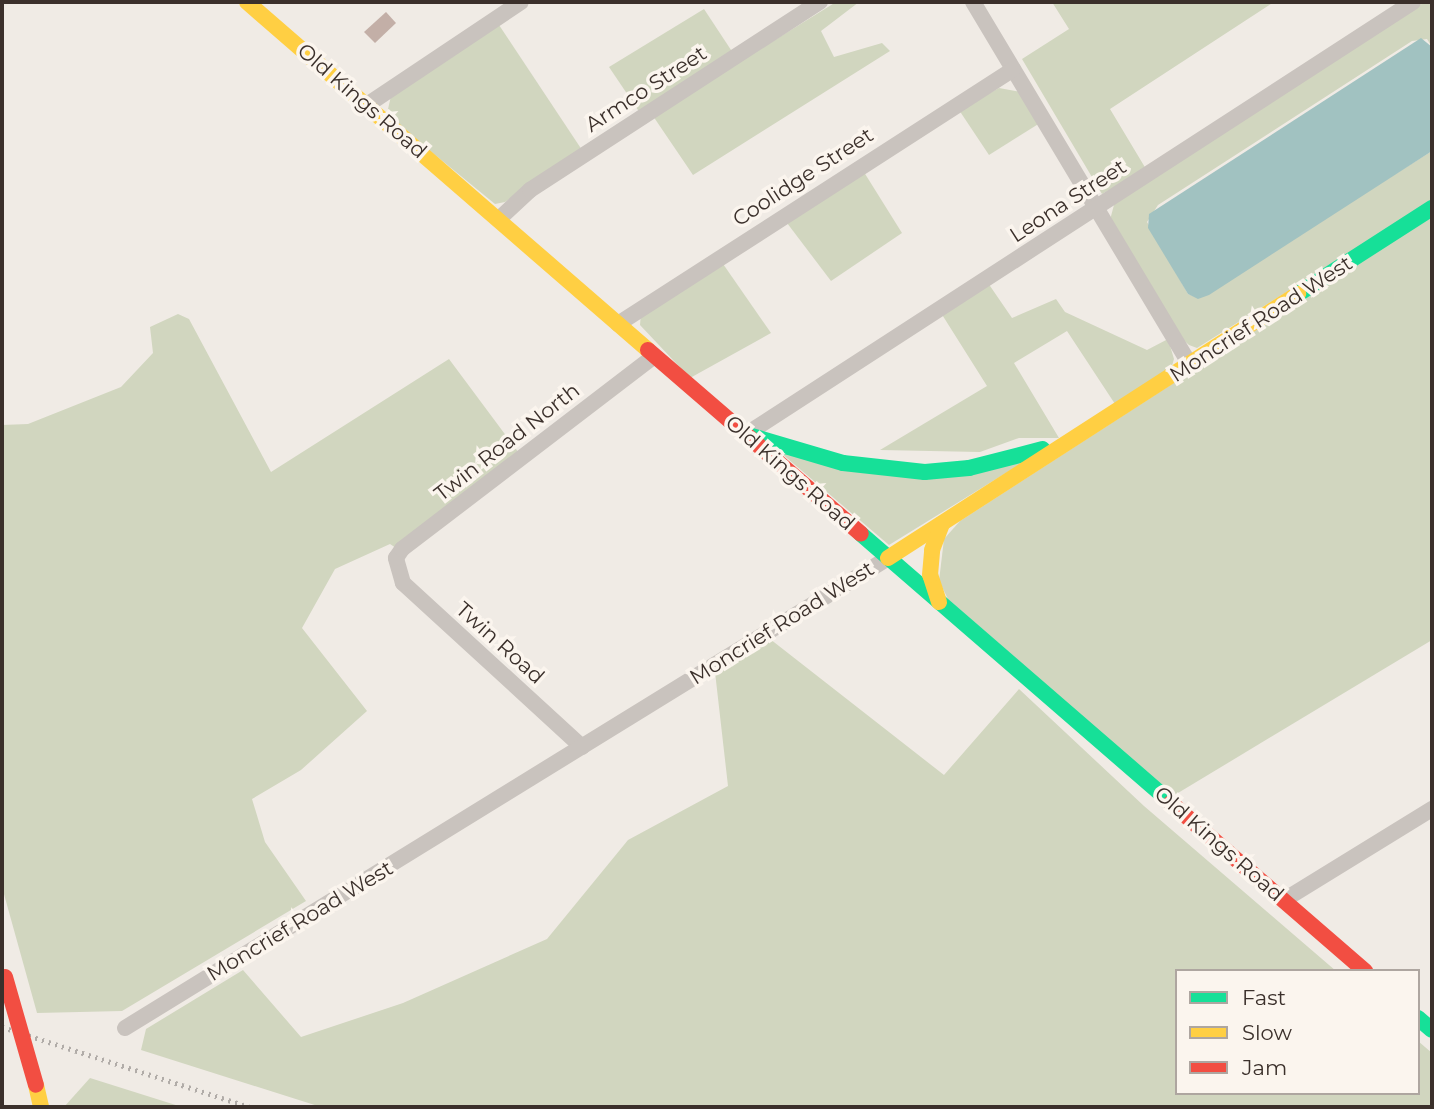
<!DOCTYPE html>
<html>
<head>
<meta charset="utf-8">
<style>
  body { margin:0 }
  #map { position:relative; width:1434px; height:1109px; overflow:hidden; background:#f0ebe5; font-family:Montserrat,sans-serif }
  div>[style] { position:absolute }
  .green>* { inset:0; background:#d1d6bf }
  .water>* { inset:0; background:#a1c2c1 }
  .building>* { inset:0; background:#c3afa7 }
  .street>* { height:16px; margin:-8px; padding:0 8px; transform-origin:8px; border-radius:8px; background:#c9c3be }
  .fast>* { height:16px; margin:-8px; padding:0 8px; transform-origin:8px; border-radius:8px; background:#16e098 }
  .slow>* { height:16px; margin:-8px; padding:0 8px; transform-origin:8px; border-radius:8px; background:#ffcf43 }
  .jam>* { height:16px; margin:-8px; padding:0 8px; transform-origin:8px; border-radius:8px; background:#f24e42 }
  .rail>* { height:4.5px; margin-top:-2.25px; transform-origin:0; background:repeating-linear-gradient(90deg,#b1aca8 0 2px,transparent 0 7px) }
  .jam-bridge>* { height:16px; margin:-8px; padding:0 8px; transform-origin:8px; border-radius:8px; background:#f24e42 }
  span { translate:-50% -50%; white-space:nowrap; text-align:center; line-height:1.15; -webkit-text-stroke:7px #fbf5ee; paint-order:stroke }
  .street-label { font-size:21px; color:#3b302b }
  .frame { position:absolute; inset:0; border:4px solid #3b302b; pointer-events:none }
  .legend { position:absolute; left:1175px; top:969px; width:245px; height:126px; box-sizing:border-box; background:#fbf5ee; border:2px solid #aea6a0; margin:0; padding:9px 12px; list-style:none; font-size:21px; color:#3b302b }
  .legend li { display:flex; align-items:center; gap:14px; height:35px }
  .legend b { width:35px; border:2px solid #aea6a0 }
</style>
</head>
<body>
<div id="map">
  <div class="green">
    <i style="clip-path:polygon(836px 2px,859px 2px,821px 31px,834px 57px,882px 43px,890px 51px,693px 175px,653px 116px)"></i>
    <i style="clip-path:polygon(1052px 2px,1274px 2px,1110px 109px,1146px 169px,1102px 194px,1022px 59px,1069px 29px)"></i>
    <i style="clip-path:polygon(1432px 2px,1432px 47px,1427px 39px,1412px 41px,1158px 205px,1147px 222px,1188px 294px,1198px 298px,1432px 151px,1432px 201px,1197px 348px,1189px 345px,1181px 338px,1110px 220px,1115px 201px,1417px 5px)"></i>
    <i style="clip-path:polygon(704px 9px,733px 53px,640px 113px,609px 67px)"></i>
    <i style="clip-path:polygon(499px 25px,582px 150px,505px 202px,495px 204px,390px 118px,388px 109px,391px 96px)"></i>
    <i style="clip-path:polygon(999px 88px,1021px 92px,1040px 123px,989px 155px,959px 110px)"></i>
    <i style="clip-path:polygon(862px 169px,902px 233px,831px 281px,784px 219px)"></i>
    <i style="clip-path:polygon(1432px 216px,1432px 640px,1173px 796px,948px 599px,939px 581px,944px 539px,960px 521px)"></i>
    <i style="clip-path:polygon(721px 261px,771px 333px,690px 378px,640px 325px,641px 313px)"></i>
    <i style="clip-path:polygon(988px 283px,1012px 318px,1056px 299px,1065px 312px,1147px 350px,1168px 339px,1174px 359px,1171px 369px,1115px 404px,1067px 331px,1014px 363px,1059px 438px,1019px 438px,980px 452px,880px 450px,987px 386px,941px 313px)"></i>
    <i style="clip-path:polygon(178px 314px,189px 319px,271px 472px,449px 359px,519px 453px,396px 548px,390px 544px,335px 569px,302px 628px,367px 711px,301px 770px,252px 799px,265px 842px,306px 901px,122px 1011px,37px 1013px,2px 887px,2px 425px,28px 424px,121px 387px,153px 353px,150px 327px)"></i>
    <i style="clip-path:polygon(774px 447px,846px 469px,1027px 460px,889px 545px)"></i>
    <i style="clip-path:polygon(770px 639px,944px 775px,1019px 689px,1144px 806px,1336px 971px,1177px 971px,1177px 1093px,1418px 1093px,1418px 1041px,1432px 1053px,1432px 1107px,321px 1107px,141px 1050px,146px 1029px,243px 970px,301px 1037px,403px 1003px,547px 939px,628px 840px,728px 786px,715px 672px)"></i>
    <i style="clip-path:polygon(90px 1078px,182px 1107px,64px 1107px)"></i>
  </div>
  <div class="water">
    <i style="clip-path:polygon(1421px 38px,1432px 47px,1432px 151px,1209px 295px,1198px 299px,1188px 294px,1148px 228px,1149px 214px)"></i>
  </div>
  <div class="building">
    <i style="clip-path:polygon(386px 12px,396px 23px,375px 43px,364px 32px)"></i>
  </div>
  <div class="street">
    <i style="left:973px;top:2px;width:422px;rotate:59.1deg"></i>
    <i style="left:367px;top:105px;width:185px;rotate:-33.8deg"></i>
    <i style="left:500px;top:218px;width:41px;rotate:-43deg"></i>
    <i style="left:530px;top:190px;width:346px;rotate:-33deg"></i>
    <i style="left:618px;top:324px;width:470px;rotate:-32.8deg"></i>
    <i style="left:745px;top:435px;width:796px;rotate:-32.95deg"></i>
    <i style="left:582px;top:747px;width:243px;rotate:-137.5deg"></i>
    <i style="left:403px;top:583px;width:26px;rotate:-106deg"></i>
    <i style="left:396px;top:558px;width:11px;rotate:-56deg"></i>
    <i style="left:402px;top:549px;width:317px;rotate:-37.4deg"></i>
    <i style="left:1284px;top:900px;width:174px;rotate:-31.6deg"></i>
    <i style="left:125px;top:1028px;width:896px;rotate:-31.63deg"></i>
  </div>
  <div class="fast">
    <i style="left:1298px;top:294px;width:159px;rotate:-32.7deg"></i>
    <i style="left:748px;top:435px;width:99px;rotate:16.4deg"></i>
    <i style="left:843px;top:463px;width:82px;rotate:6.3deg"></i>
    <i style="left:925px;top:472px;width:44px;rotate:-5.2deg"></i>
    <i style="left:969px;top:468px;width:76px;rotate:-14.4deg"></i>
    <i style="left:861px;top:534px;width:410px;rotate:40.9deg"></i>
    <i style="left:1418px;top:1018px;width:18px;rotate:41deg"></i>
  </div>
  <div class="slow">
    <i style="left:247px;top:2px;width:531px;rotate:40.95deg"></i>
    <i style="left:888px;top:558px;width:488px;rotate:-32.8deg"></i>
    <i style="left:939px;top:602px;width:28px;rotate:-108deg"></i>
    <i style="left:930px;top:575px;width:25px;rotate:-85deg"></i>
    <i style="left:932px;top:550px;width:28px;rotate:-69deg"></i>
    <i style="left:36px;top:1085px;width:23px;rotate:77deg"></i>
  </div>
  <div class="jam">
    <i style="left:648px;top:350px;width:281px;rotate:40.8deg"></i>
    <i style="left:1171px;top:803px;width:257px;rotate:40.9deg"></i>
  </div>
  <div class="rail">
    <i style="left:2px;top:1027px;width:261px;rotate:17.9deg"></i>
  </div>
  <div class="jam-bridge">
    <i style="left:5px;top:977px;width:112px;rotate:74deg"></i>
  </div>
  <div class="street-label">
    <span style="left:646px;top:89px;rotate:-33deg">Armco Street</span>
    <span style="left:362px;top:101px;rotate:41deg">Old Kings Road</span>
    <span style="left:803px;top:177px;rotate:-33deg">Coolidge Street</span>
    <span style="left:1068px;top:201px;rotate:-33deg">Leona Street</span>
    <span style="left:1261px;top:319px;rotate:-33deg">Moncrief Road West</span>
    <span style="left:507px;top:442px;rotate:-38deg">Twin Road North</span>
    <span style="left:790px;top:473px;rotate:41deg">Old Kings Road</span>
    <span style="left:782px;top:623px;rotate:-32deg">Moncrief Road West</span>
    <span style="left:500px;top:643px;rotate:42deg">Twin Road</span>
    <span style="left:1219px;top:844px;rotate:41deg">Old Kings Road</span>
    <span style="left:300px;top:921px;rotate:-31deg">Moncrief Road West</span>
  </div>
  <div class="frame"></div>
  <ul class="legend">
  <li><b style="height:9px;background:#16e098"></b>Fast</li>
  <li><b style="height:9px;background:#ffcf43"></b>Slow</li>
  <li><b style="height:9px;background:#f24e42"></b>Jam</li>
  </ul>
</div>
</body>
</html>
